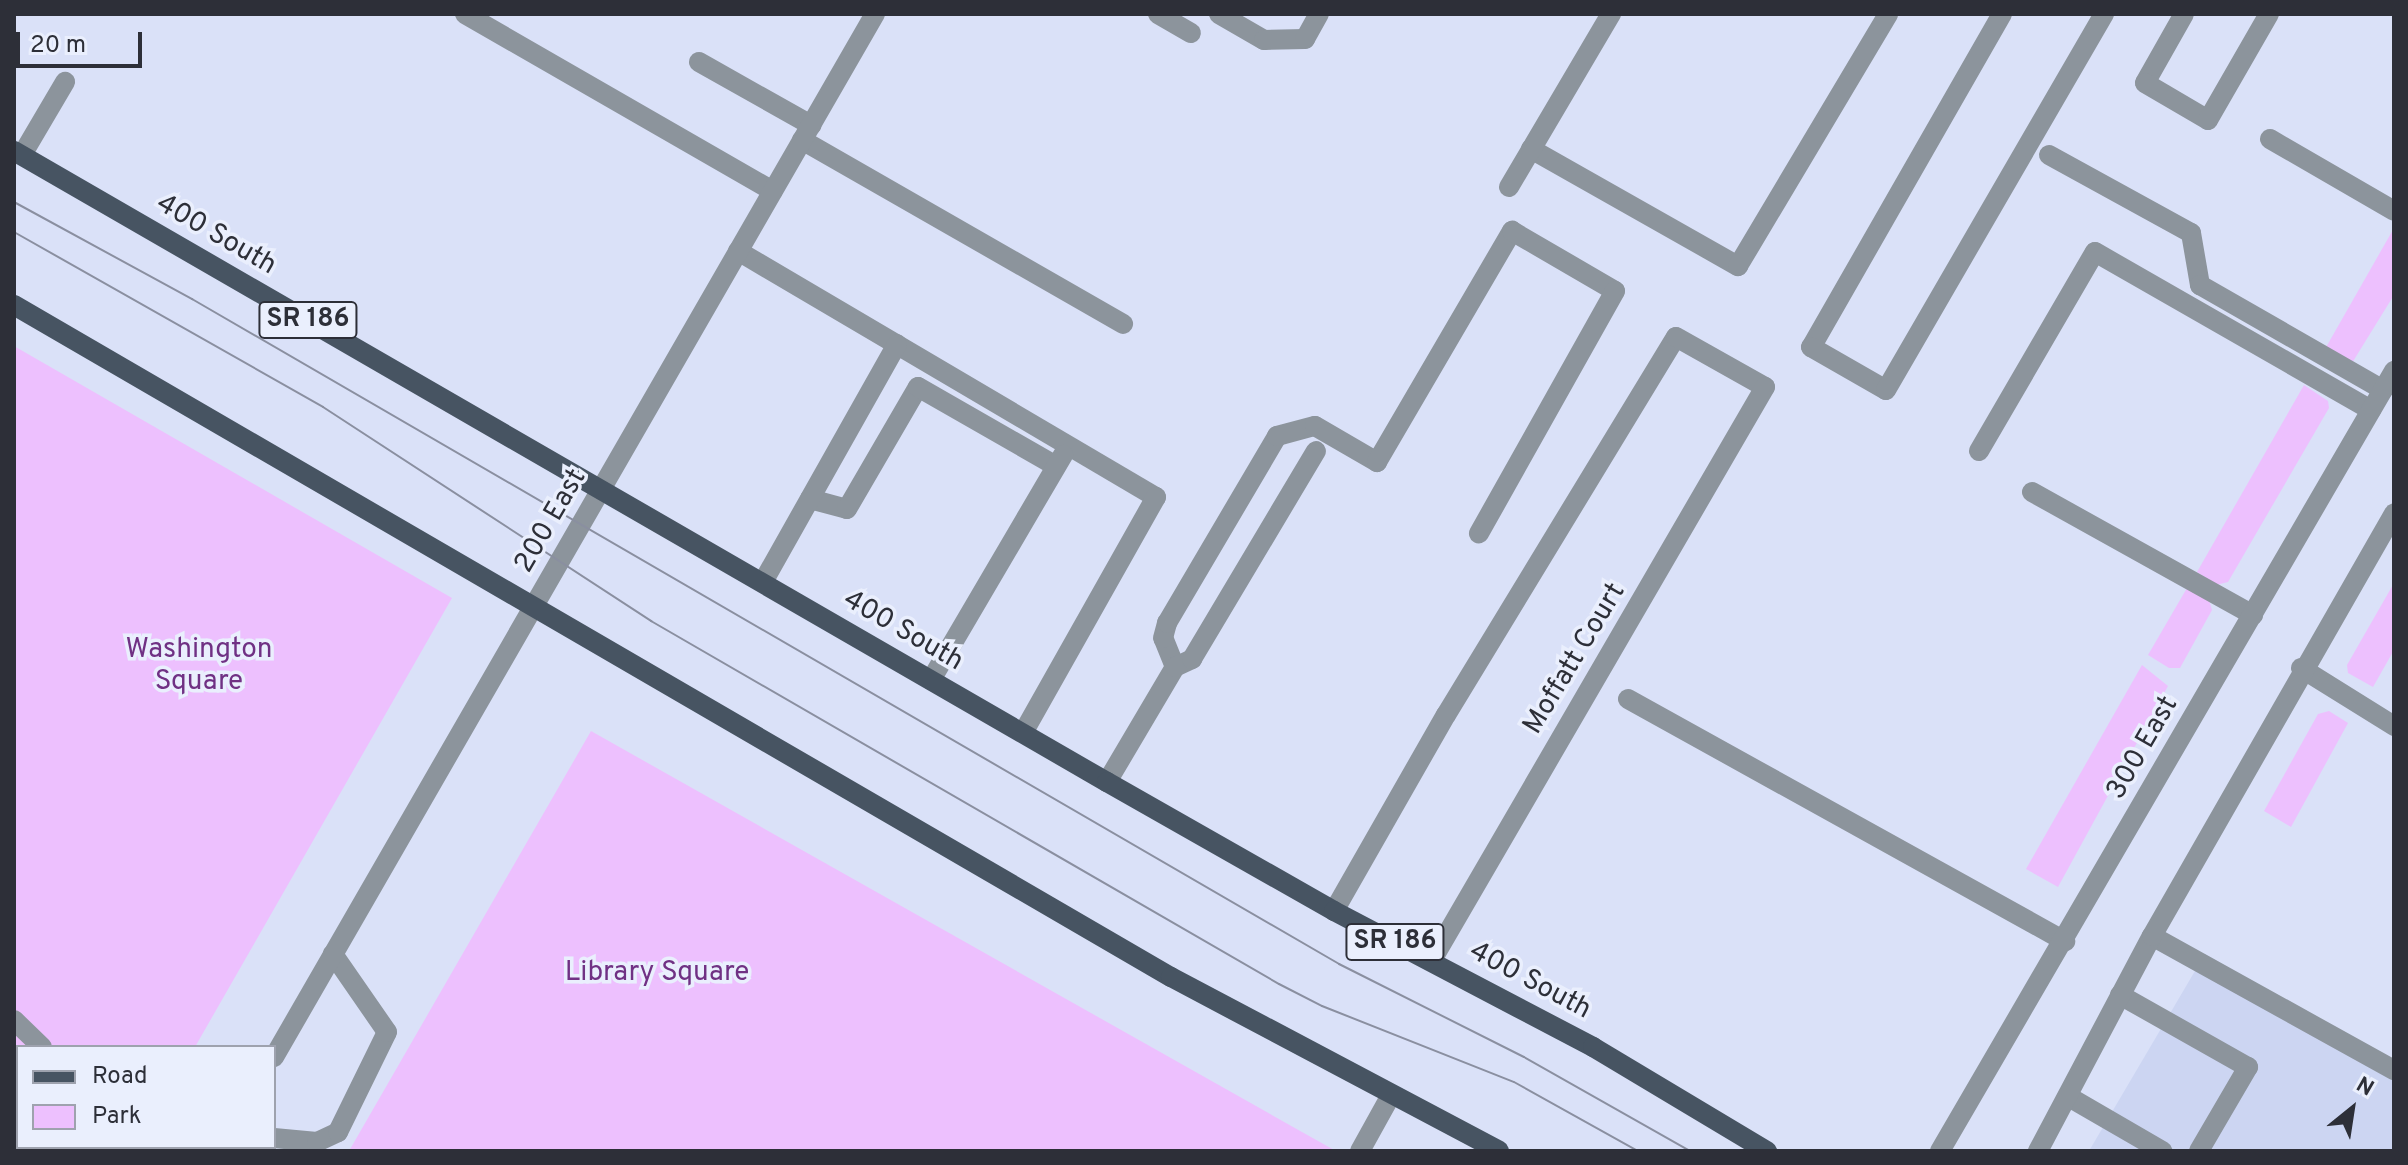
<!DOCTYPE html>
<html>
<head>
<meta charset="utf-8">
<style>
  body { margin:0 }
  #map { position:relative; width:2408px; height:1165px; overflow:hidden; background:#dae1f8; font-family:Overpass,sans-serif }
  div>[style] { position:absolute }
  .built>* { inset:0; background:#ccd5f2 }
  .green>* { inset:0; background:#edc0fe }
  .service>* { height:20px; margin:-10px; padding:0 10px; transform-origin:10px; border-radius:10px; background:#8c949c }
  .minor>* { height:20px; margin:-10px; padding:0 10px; transform-origin:10px; border-radius:10px; background:#8c949c }
  .tertiary>* { height:20px; margin:-10px; padding:0 10px; transform-origin:10px; border-radius:10px; background:#8c949c }
  .primary>* { height:20px; margin:-10px; padding:0 10px; transform-origin:10px; border-radius:10px; background:#475462 }
  .tram>* { height:2px; margin:-1px; padding:0 1px; transform-origin:1px; border-radius:1px; background:#8a8fa0 }
  span { translate:-50% -50%; white-space:nowrap; text-align:center; line-height:1.15; -webkit-text-stroke:7px #eaeffd; paint-order:stroke }
  .shield-label span { padding:2px 6px; background:#eaeffd; border:2px solid; border-radius:6px; -webkit-text-stroke-width:0 }
  .shield-label { font-size:26px; color:#2d2f38; font-weight:700 }
  .street-label { font-size:28px; color:#2d2f38 }
  .park-label { font-size:28px; color:#703184 }
  .frame { position:absolute; inset:0; border:16px solid #2d2f38; pointer-events:none }
  .legend { position:absolute; left:16px; top:1045px; width:260px; height:104px; box-sizing:border-box; background:#eaeffd; border:2px solid #9ea2ae; margin:0; padding:10px 14px; list-style:none; font-size:24px; color:#2d2f38 }
  .legend li { display:flex; align-items:center; gap:16px; height:40px }
  .legend b { width:40px; border:2px solid #9ea2ae }
  .north { position:absolute; left:2312px; top:1069px; width:80px; height:80px; -webkit-text-stroke:6px #eaeffd; paint-order:stroke; rotate:30deg; font-size:22px; font-weight:700; line-height:32px; text-align:center; color:#2d2f38 }
  .north::after { content:''; display:block; margin:auto; width:28px; height:36px; background:#2d2f38; clip-path:polygon(50% 0,100% 100%,50% 72%,0 100%) }
  .scale { position:absolute; left:16px; top:32px; width:126px; height:36px; box-sizing:border-box; border:4px solid #2d2f38; border-top:0; padding-left:10px; font-size:24px; line-height:28px; white-space:nowrap; color:#2d2f38; -webkit-text-stroke:6px #eaeffd; paint-order:stroke }
</style>
</head>
<body>
<div id="map">
  <div class="built">
    <i style="clip-path:polygon(2205px 954px,2394px 1063px,2394px 1151px,2089px 1151px)"></i>
  </div>
  <div class="green">
    <i style="clip-path:polygon(2394px 228px,2394px 295px,2352px 363px,2325px 349px)"></i>
    <i style="clip-path:polygon(14px 346px,452px 598px,195px 1047px,18px 1047px,18px 1147px,137px 1147px,135px 1151px,14px 1151px)"></i>
    <i style="clip-path:polygon(2304px 385px,2328px 401px,2329px 408px,2228px 582px,2216px 585px,2197px 572px)"></i>
    <i style="clip-path:polygon(2394px 583px,2394px 650px,2373px 687px,2348px 673px,2347px 665px)"></i>
    <i style="clip-path:polygon(2187px 588px,2209px 600px,2212px 610px,2180px 668px,2169px 668px,2148px 655px)"></i>
    <i style="clip-path:polygon(2142px 665px,2168px 686px,2058px 887px,2026px 869px)"></i>
    <i style="clip-path:polygon(2329px 711px,2348px 723px,2291px 827px,2264px 811px,2318px 714px)"></i>
    <i style="clip-path:polygon(591px 731px,1302px 1132px,1336px 1151px,349px 1151px)"></i>
  </div>
  <div class="service">
    <i style="left:465px;top:14px;width:355px;rotate:29.9deg"></i>
    <i style="left:1158px;top:14px;width:38px;rotate:30deg"></i>
    <i style="left:1219px;top:14px;width:52px;rotate:30deg"></i>
    <i style="left:1264px;top:40px;width:41px;rotate:-1.4deg"></i>
    <i style="left:1305px;top:39px;width:29px;rotate:-61deg"></i>
    <i style="left:2002px;top:14px;width:384px;rotate:119.8deg"></i>
    <i style="left:1811px;top:347px;width:86px;rotate:29.8deg"></i>
    <i style="left:1886px;top:390px;width:435px;rotate:-59.9deg"></i>
    <i style="left:2184px;top:14px;width:79px;rotate:119.5deg"></i>
    <i style="left:2145px;top:83px;width:73px;rotate:30.4deg"></i>
    <i style="left:2208px;top:120px;width:122px;rotate:-60.1deg"></i>
    <i style="left:699px;top:62px;width:129px;rotate:29.4deg"></i>
    <i style="left:2270px;top:139px;width:143px;rotate:30.1deg"></i>
    <i style="left:802px;top:140px;width:370px;rotate:29.8deg"></i>
    <i style="left:1531px;top:149px;width:238px;rotate:29.5deg"></i>
    <i style="left:1738px;top:266px;width:293px;rotate:-59.2deg"></i>
    <i style="left:22px;top:155px;width:85px;rotate:-59.5deg"></i>
    <i style="left:2049px;top:155px;width:162px;rotate:28.8deg"></i>
    <i style="left:2191px;top:233px;width:53px;rotate:80.2deg"></i>
    <i style="left:2200px;top:285px;width:211px;rotate:29.8deg"></i>
    <i style="left:1509px;top:187px;width:201px;rotate:-59.5deg"></i>
    <i style="left:738px;top:251px;width:485px;rotate:30.5deg"></i>
    <i style="left:1156px;top:497px;width:271px;rotate:119.4deg"></i>
    <i style="left:1979px;top:451px;width:230px;rotate:-59.8deg"></i>
    <i style="left:2095px;top:252px;width:318px;rotate:29.8deg"></i>
    <i style="left:2032px;top:492px;width:253px;rotate:29.1deg"></i>
    <i style="left:810px;top:499px;width:38px;rotate:15deg"></i>
    <i style="left:847px;top:509px;width:141px;rotate:-59.8deg"></i>
    <i style="left:918px;top:387px;width:159px;rotate:29.8deg"></i>
    <i style="left:763px;top:582px;width:273px;rotate:-60.6deg"></i>
    <i style="left:1175px;top:667px;width:31px;rotate:-112deg"></i>
    <i style="left:1163px;top:638px;width:16px;rotate:-75deg"></i>
    <i style="left:1167px;top:623px;width:217px;rotate:-59.5deg"></i>
    <i style="left:1277px;top:436px;width:39px;rotate:-15deg"></i>
    <i style="left:1315px;top:426px;width:72px;rotate:30.1deg"></i>
    <i style="left:1377px;top:462px;width:268px;rotate:-59.7deg"></i>
    <i style="left:1512px;top:231px;width:119px;rotate:30.2deg"></i>
    <i style="left:1615px;top:291px;width:278px;rotate:119.3deg"></i>
    <i style="left:2301px;top:668px;width:110px;rotate:31.9deg"></i>
    <i style="left:931px;top:680px;width:261px;rotate:-59.6deg"></i>
    <i style="left:1628px;top:699px;width:500px;rotate:29deg"></i>
    <i style="left:1107px;top:782px;width:134px;rotate:-59.4deg"></i>
    <i style="left:1175px;top:667px;width:19px;rotate:-25deg"></i>
    <i style="left:1192px;top:659px;width:242px;rotate:-59.2deg"></i>
    <i style="left:1334px;top:911px;width:226px;rotate:-60.3deg"></i>
    <i style="left:1446px;top:715px;width:442px;rotate:-58.7deg"></i>
    <i style="left:1676px;top:337px;width:102px;rotate:29.3deg"></i>
    <i style="left:1765px;top:387px;width:663px;rotate:120.16deg"></i>
    <i style="left:2152px;top:936px;width:277px;rotate:29deg"></i>
    <i style="left:2120px;top:995px;width:147px;rotate:29.4deg"></i>
    <i style="left:2248px;top:1067px;width:97px;rotate:120.3deg"></i>
    <i style="left:14px;top:1020px;width:39px;rotate:44deg"></i>
    <i style="left:2069px;top:1097px;width:108px;rotate:30.1deg"></i>
    <i style="left:274px;top:1138px;width:43px;rotate:5.3deg"></i>
    <i style="left:317px;top:1142px;width:23px;rotate:-25deg"></i>
    <i style="left:338px;top:1132px;width:111px;rotate:-63.9deg"></i>
    <i style="left:387px;top:1032px;width:95px;rotate:-124.7deg"></i>
    <i style="left:1360px;top:1151px;width:64px;rotate:-61deg"></i>
  </div>
  <div class="minor">
    <i style="left:1940px;top:1151px;width:903px;rotate:-59.8deg"></i>
    <i style="left:2038px;top:1151px;width:243px;rotate:-62.1deg"></i>
    <i style="left:2152px;top:936px;width:487px;rotate:-60.2deg"></i>
  </div>
  <div class="tertiary">
    <i style="left:274px;top:1057px;width:1204px;rotate:-60.05deg"></i>
    <i style="left:219px;top:1151px;width:5px;rotate:-53deg"></i>
  </div>
  <div class="primary">
    <i style="left:14px;top:151px;width:1262px;rotate:30deg"></i>
    <i style="left:1107px;top:782px;width:261px;rotate:29.6deg"></i>
    <i style="left:1334px;top:911px;width:293px;rotate:27.7deg"></i>
    <i style="left:1593px;top:1047px;width:203px;rotate:30.9deg"></i>
    <i style="left:14px;top:305px;width:1338px;rotate:30.15deg"></i>
    <i style="left:1171px;top:977px;width:371px;rotate:27.9deg"></i>
  </div>
  <div class="tram">
    <i style="left:14px;top:202px;width:203px;rotate:28.6deg"></i>
    <i style="left:192px;top:299px;width:1326px;rotate:30.1deg"></i>
    <i style="left:1339px;top:964px;width:207px;rotate:26.7deg"></i>
    <i style="left:1524px;top:1057px;width:191px;rotate:29.5deg"></i>
    <i style="left:14px;top:232px;width:355px;rotate:29.5deg"></i>
    <i style="left:323px;top:407px;width:392px;rotate:33.1deg"></i>
    <i style="left:651px;top:621px;width:725px;rotate:30.03deg"></i>
    <i style="left:1279px;top:984px;width:48px;rotate:27.1deg"></i>
    <i style="left:1322px;top:1006px;width:206px;rotate:21.6deg"></i>
    <i style="left:1514px;top:1082px;width:142px;rotate:29.1deg"></i>
  </div>
  <div class="shield-label">
    <span style="left:308px;top:320px">SR 186</span>
    <span style="left:1395px;top:942px">SR 186</span>
  </div>
  <div class="street-label">
    <span style="left:216px;top:235px;rotate:30deg">400 South</span>
    <span style="left:551px;top:521px;rotate:-60deg">200 East</span>
    <span style="left:903px;top:631px;rotate:30deg">400 South</span>
    <span style="left:1575px;top:659px;rotate:-59deg">Moffatt Court</span>
    <span style="left:2143px;top:748px;rotate:-60deg">300 East</span>
    <span style="left:1530px;top:981px;rotate:28deg">400 South</span>
  </div>
  <div class="park-label">
    <span style="left:199px;top:666px">Washington<br>Square</span>
    <span style="left:657px;top:973px">Library Square</span>
  </div>
  <div class="frame"></div>
  <ul class="legend">
  <li><b style="height:10px;background:#475462"></b>Road</li>
  <li><b style="height:22px;background:#edc0fe"></b>Park</li>
  </ul>
  <div class="north">N</div>
  <div class="scale">20 m</div>
</div>
</body>
</html>
